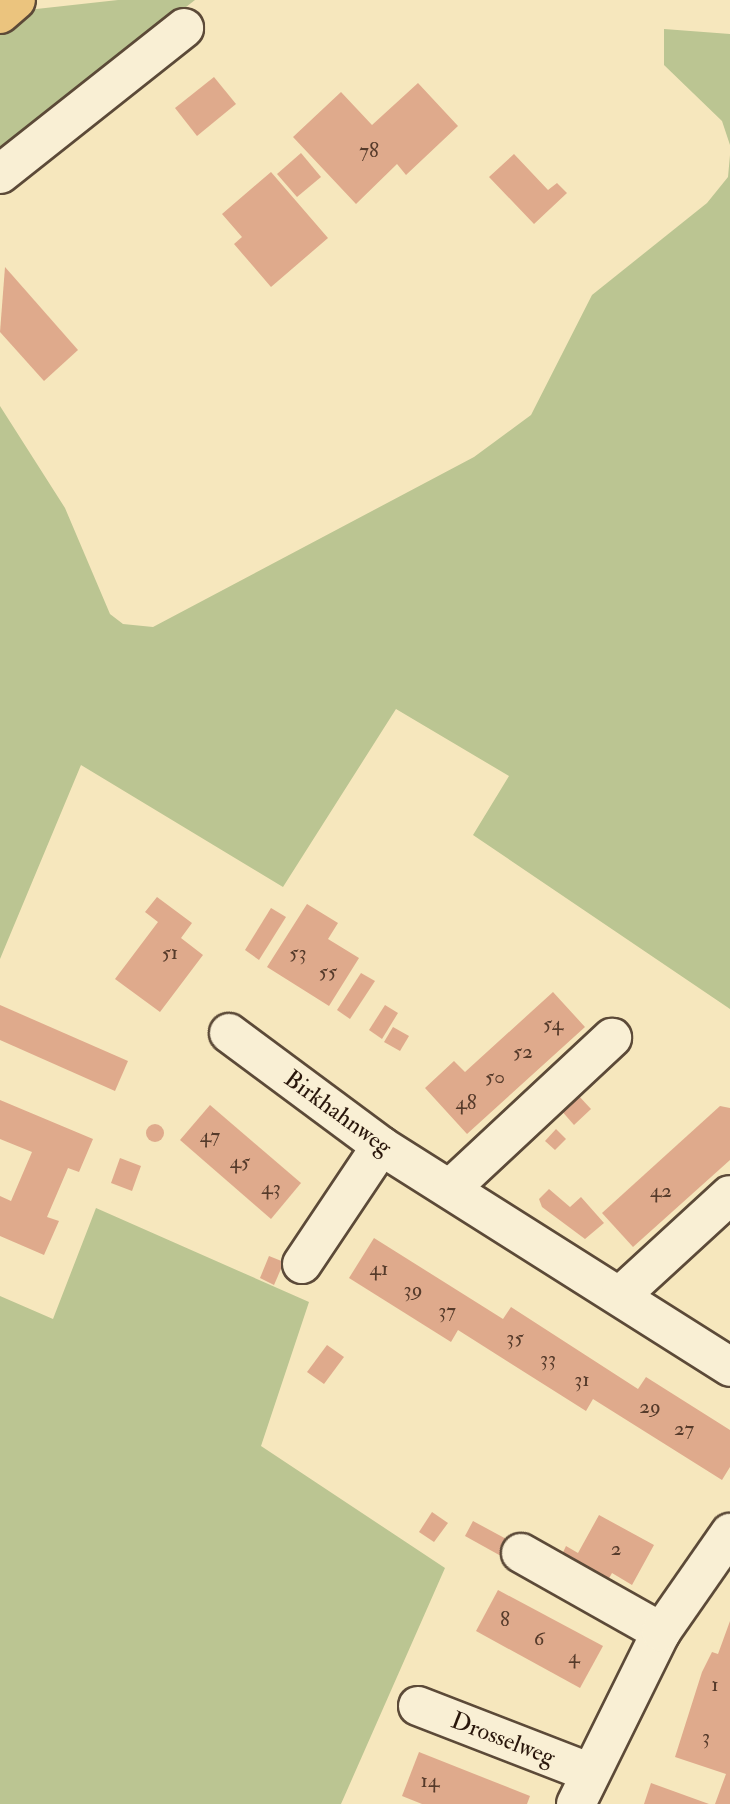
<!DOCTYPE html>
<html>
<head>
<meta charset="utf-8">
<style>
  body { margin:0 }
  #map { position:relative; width:730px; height:1804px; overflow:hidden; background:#f6e7bd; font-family:"IM FELL Double Pica",serif }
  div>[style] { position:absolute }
  .green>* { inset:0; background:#bbc592 }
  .building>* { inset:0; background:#dfaa8c }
  .round { border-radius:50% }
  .roads { filter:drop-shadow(2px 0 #5c4a38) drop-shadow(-2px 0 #5c4a38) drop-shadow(0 2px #5c4a38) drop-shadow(0 -2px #5c4a38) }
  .minor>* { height:38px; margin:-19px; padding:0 19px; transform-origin:19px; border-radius:19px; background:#f9efd4 }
  .major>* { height:38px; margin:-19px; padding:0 19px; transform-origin:19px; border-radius:19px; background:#ebc47e }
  span { translate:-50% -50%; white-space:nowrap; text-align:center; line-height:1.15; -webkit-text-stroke:5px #f9efd4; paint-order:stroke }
  .number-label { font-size:21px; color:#563b2b }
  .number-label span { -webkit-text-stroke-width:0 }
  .street-label { font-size:24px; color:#29160b }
</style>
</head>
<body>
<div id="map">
  <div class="green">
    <i style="clip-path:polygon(118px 0,195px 0,0 152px,0 13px)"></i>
    <i style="clip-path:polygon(664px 29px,730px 34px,730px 145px,722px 121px,664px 65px)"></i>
    <i style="clip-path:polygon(730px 155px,730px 1009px,473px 835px,509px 776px,396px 709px,283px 887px,81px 765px,0 959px,0 406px,65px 508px,110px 614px,123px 624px,153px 627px,474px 457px,531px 415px,592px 295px,707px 203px,728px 177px)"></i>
    <i style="clip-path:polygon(96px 1208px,309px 1302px,261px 1446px,445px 1568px,341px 1804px,0 1804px,0 1296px,53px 1319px)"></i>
  </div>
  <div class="building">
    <i style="clip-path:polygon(214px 77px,236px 104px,197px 136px,175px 108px)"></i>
    <i style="clip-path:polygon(418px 83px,458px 126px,406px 175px,397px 164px,356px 204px,293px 137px,341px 92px,372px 125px)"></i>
    <i style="clip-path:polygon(301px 153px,321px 177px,297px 197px,277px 174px)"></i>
    <i style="clip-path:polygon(514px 154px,548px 190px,557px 183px,567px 193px,534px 224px,489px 177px)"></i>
    <i style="clip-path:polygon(271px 172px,328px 238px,271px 287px,234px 244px,242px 237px,222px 214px)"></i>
    <i style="clip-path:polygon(5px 267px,78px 350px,44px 381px,0 332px)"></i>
    <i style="clip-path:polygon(157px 897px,192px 923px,181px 938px,203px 955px,160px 1012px,115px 979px,158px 922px,145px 912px)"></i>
    <i style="clip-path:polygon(307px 904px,338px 923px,328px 939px,359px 958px,329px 1006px,267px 967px)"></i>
    <i style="clip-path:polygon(271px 908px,286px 917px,259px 960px,245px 950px)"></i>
    <i style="clip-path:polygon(361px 973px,375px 981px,350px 1019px,337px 1010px)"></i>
    <i style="clip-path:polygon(553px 992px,585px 1027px,467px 1134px,425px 1088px,454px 1061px,465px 1072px)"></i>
    <i style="clip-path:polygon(0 1005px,128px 1061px,115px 1091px,0 1040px)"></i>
    <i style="clip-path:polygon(385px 1005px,398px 1013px,382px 1039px,369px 1030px)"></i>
    <i style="clip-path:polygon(393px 1027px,409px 1036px,400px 1051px,384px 1042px)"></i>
    <i style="clip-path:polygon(577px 1094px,591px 1109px,574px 1125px,560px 1109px)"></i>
    <i style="clip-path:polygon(0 1100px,93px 1139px,79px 1172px,68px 1168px,47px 1217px,59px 1221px,44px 1255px,0 1236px,0 1196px,11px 1201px,32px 1152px,0 1139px)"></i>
    <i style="clip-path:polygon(210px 1105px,301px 1183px,271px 1219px,180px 1140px)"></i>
    <i style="clip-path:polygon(720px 1106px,730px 1108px,730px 1160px,633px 1247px,602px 1213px)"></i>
    <i class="round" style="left:146px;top:1124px;width:18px;height:18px"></i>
    <i style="clip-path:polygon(556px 1129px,566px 1139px,555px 1150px,545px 1141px)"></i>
    <i style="clip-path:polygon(120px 1158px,141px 1166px,132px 1191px,111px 1183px)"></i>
    <i style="clip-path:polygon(549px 1189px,570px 1207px,581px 1197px,604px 1223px,585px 1239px,542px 1207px,539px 1199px)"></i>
    <i style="clip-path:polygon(374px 1238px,503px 1319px,511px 1307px,638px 1389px,646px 1377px,730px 1430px,730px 1467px,722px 1480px,593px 1399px,586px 1411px,458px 1330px,451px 1342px,349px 1278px)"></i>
    <i style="clip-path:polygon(269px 1256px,284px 1262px,274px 1285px,260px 1278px)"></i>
    <i style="clip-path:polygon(327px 1345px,344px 1357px,324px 1384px,307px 1372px)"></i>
    <i style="clip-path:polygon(432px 1512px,448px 1523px,434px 1542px,419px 1532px)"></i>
    <i style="clip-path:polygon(599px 1515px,654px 1545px,632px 1585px,612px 1573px,603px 1589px,557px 1565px,566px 1546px,578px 1553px)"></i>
    <i style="clip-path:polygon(473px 1521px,519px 1546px,510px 1561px,465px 1536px)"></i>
    <i style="clip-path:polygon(498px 1590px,603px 1646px,580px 1688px,476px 1631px)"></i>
    <i style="clip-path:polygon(730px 1621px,730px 1804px,715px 1804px,726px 1774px,675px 1757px,702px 1672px,712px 1652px,718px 1654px)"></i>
    <i style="clip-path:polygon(419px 1752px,530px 1796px,527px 1804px,422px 1804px,402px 1796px)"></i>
    <i style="clip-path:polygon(651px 1783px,709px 1804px,644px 1804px)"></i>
  </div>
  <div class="roads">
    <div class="minor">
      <i style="left:0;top:174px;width:235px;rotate:-38.4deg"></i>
      <i style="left:229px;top:1033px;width:189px;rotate:36.6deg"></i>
      <i style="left:381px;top:1146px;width:413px;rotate:32.3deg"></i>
      <i style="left:452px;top:1187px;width:219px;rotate:-43deg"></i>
      <i style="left:302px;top:1264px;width:142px;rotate:-56.2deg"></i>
      <i style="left:620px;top:1296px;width:149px;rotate:-42.6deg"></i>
      <i style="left:521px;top:1553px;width:161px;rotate:29.4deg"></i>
      <i style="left:418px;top:1706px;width:182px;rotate:21.2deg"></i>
      <i style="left:576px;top:1804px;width:192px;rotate:-63.7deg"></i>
      <i style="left:661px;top:1632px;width:121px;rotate:-55.1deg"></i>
    </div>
    <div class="major">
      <i style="left:0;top:14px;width:21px;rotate:-41deg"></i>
    </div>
  </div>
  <div class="number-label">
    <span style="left:369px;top:151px">78</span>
    <span style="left:170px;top:953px">51</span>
    <span style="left:298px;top:953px">53</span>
    <span style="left:328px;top:972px">55</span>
    <span style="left:553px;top:1024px">54</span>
    <span style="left:523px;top:1052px">52</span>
    <span style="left:495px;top:1077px">50</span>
    <span style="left:466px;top:1103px">48</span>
    <span style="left:210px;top:1136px">47</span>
    <span style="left:240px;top:1162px">45</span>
    <span style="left:271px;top:1188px">43</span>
    <span style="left:661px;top:1191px">42</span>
    <span style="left:379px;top:1269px">41</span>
    <span style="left:413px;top:1290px">39</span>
    <span style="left:447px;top:1311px">37</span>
    <span style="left:515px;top:1338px">35</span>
    <span style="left:548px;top:1359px">33</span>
    <span style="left:582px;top:1380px">31</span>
    <span style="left:650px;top:1407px">29</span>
    <span style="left:684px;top:1429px">27</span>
    <span style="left:616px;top:1549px">2</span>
    <span style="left:505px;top:1620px">8</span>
    <span style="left:539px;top:1639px">6</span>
    <span style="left:574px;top:1657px">4</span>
    <span style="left:715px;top:1685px">1</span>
    <span style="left:706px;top:1737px">3</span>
    <span style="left:430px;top:1781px">14</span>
  </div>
  <div class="street-label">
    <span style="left:338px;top:1113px;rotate:36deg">Birkhahnweg</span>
    <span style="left:503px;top:1739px;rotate:21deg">Drosselweg</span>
  </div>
</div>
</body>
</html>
